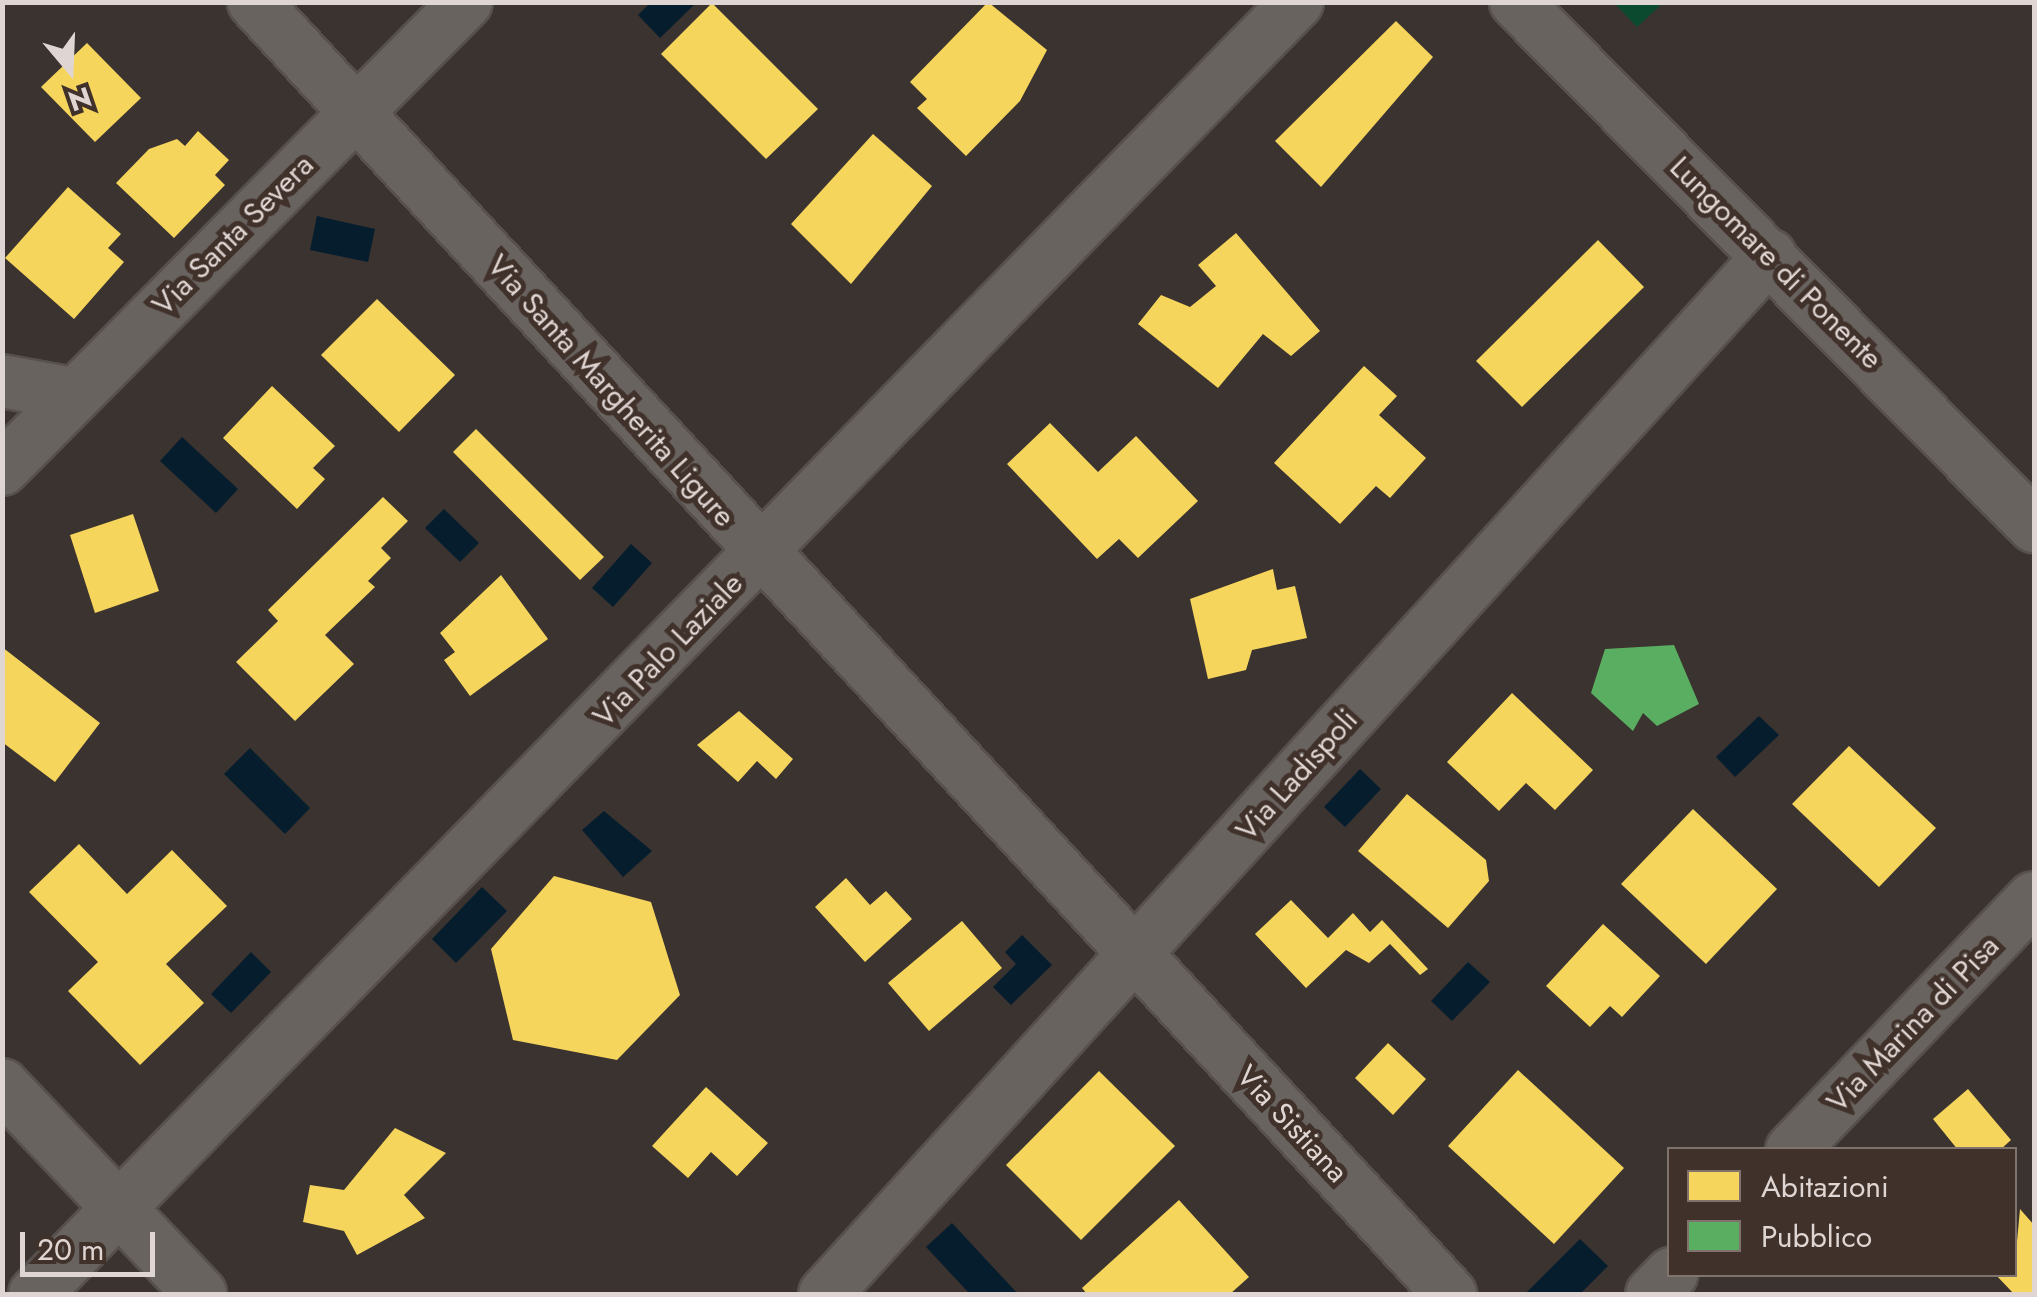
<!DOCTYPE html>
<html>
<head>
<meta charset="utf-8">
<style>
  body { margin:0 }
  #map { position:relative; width:2037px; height:1297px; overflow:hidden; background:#3b3330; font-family:Jost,sans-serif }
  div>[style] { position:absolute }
  .green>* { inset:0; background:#0b4a2f }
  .water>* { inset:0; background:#051d2d }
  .homes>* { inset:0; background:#f6d55c }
  .public>* { inset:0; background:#5aae61 }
  .roads { filter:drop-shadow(2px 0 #57504e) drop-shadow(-2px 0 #57504e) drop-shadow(0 2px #57504e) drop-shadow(0 -2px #57504e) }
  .street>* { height:52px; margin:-26px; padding:0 26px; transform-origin:26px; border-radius:26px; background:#696360 }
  span { translate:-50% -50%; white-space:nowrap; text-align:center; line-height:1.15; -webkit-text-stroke:10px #40312b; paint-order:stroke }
  .street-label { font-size:30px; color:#dfd5d2 }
  .frame { position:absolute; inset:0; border:5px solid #dfd5d2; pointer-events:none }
  .legend { position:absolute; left:1667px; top:1147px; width:350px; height:130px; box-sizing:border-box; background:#40312b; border:2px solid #80736e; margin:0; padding:12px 18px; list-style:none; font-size:30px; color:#dfd5d2 }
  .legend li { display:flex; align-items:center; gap:20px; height:50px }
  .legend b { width:50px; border:2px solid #80736e }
  .north { position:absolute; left:20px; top:20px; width:100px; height:100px; -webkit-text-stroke:8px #40312b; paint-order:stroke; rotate:161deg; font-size:28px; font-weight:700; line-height:40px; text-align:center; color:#dfd5d2 }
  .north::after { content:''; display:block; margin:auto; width:35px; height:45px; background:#dfd5d2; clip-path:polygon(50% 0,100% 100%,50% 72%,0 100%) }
  .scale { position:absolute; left:20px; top:1232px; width:135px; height:45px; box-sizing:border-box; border:5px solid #dfd5d2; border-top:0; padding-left:12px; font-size:30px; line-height:35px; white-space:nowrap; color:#dfd5d2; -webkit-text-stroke:8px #40312b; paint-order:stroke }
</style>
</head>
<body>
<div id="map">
  <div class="green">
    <i style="clip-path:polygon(1614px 3px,1663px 3px,1637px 27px)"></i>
  </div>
  <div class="water">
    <i style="clip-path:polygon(650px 3px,650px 2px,696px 3px,660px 38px,638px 15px)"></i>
    <i style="clip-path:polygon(317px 216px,375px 229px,368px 262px,310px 250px)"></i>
    <i style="clip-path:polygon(182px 437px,238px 489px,216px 513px,160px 461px)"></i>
    <i style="clip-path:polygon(444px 509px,479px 543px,460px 562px,425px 528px)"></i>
    <i style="clip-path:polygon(631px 544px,652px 563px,613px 607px,592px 588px)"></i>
    <i style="clip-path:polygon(1759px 716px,1779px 735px,1735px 777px,1716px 757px)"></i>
    <i style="clip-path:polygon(250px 748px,310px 808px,285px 834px,224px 774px)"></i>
    <i style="clip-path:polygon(1360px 769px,1381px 789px,1345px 827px,1324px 807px)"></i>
    <i style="clip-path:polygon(604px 811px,652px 851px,623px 877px,582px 830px)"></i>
    <i style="clip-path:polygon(482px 887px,507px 911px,456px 963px,432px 939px)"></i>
    <i style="clip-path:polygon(1022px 935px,1052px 965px,1011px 1005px,993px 987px,1016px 964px,1005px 952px)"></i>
    <i style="clip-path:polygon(251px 952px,271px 972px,231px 1013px,211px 994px)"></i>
    <i style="clip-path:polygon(1468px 962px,1490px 982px,1452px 1021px,1431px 1001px)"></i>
    <i style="clip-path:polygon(952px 1223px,1018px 1294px,970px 1294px,926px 1247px)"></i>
    <i style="clip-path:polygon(1580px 1239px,1608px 1266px,1580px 1294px,1525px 1294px)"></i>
  </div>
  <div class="homes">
    <i style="clip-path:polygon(988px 2px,1047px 50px,1020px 101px,966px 156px,917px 108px,927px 99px,910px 82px)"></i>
    <i style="clip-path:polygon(712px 3px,818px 109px,766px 159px,661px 54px)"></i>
    <i style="clip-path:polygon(1396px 21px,1433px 57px,1321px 187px,1275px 141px)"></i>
    <i style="clip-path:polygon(87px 43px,141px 98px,95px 142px,41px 87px)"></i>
    <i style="clip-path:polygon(198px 131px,229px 160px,215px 175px,225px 185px,174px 238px,116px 183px,149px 149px,177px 139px,185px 146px)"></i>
    <i style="clip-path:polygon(873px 134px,932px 186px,851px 284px,791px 224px)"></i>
    <i style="clip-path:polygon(68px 187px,121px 234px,108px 248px,124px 262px,74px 319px,5px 258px)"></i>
    <i style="clip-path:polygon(1236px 233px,1320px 331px,1291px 356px,1263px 334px,1218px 388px,1138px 324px,1161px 295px,1190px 307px,1216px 286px,1198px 265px)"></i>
    <i style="clip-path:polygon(1598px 240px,1644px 287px,1522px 407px,1476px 361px)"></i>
    <i style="clip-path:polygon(377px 299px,455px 375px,399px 432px,321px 355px)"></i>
    <i style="clip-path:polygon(1364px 366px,1397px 396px,1379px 415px,1426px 458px,1390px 498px,1376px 486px,1340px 524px,1274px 463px)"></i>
    <i style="clip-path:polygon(272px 386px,335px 446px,313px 468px,325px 479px,297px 509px,223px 438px)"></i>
    <i style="clip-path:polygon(1050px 423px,1098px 472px,1136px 436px,1198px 501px,1138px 558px,1119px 539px,1097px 559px,1007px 464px)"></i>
    <i style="clip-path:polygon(476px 429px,604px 557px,580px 580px,453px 452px)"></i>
    <i style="clip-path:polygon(383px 497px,408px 521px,381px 548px,391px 558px,368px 581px,375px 587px,325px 635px,354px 664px,295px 721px,236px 662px,278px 621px,268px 610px)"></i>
    <i style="clip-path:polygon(133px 514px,159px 591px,95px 613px,70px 535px)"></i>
    <i style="clip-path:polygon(1273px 569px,1277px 590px,1295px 586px,1307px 638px,1252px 650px,1246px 670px,1208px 679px,1190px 599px)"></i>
    <i style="clip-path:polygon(501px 575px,548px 639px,470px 696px,444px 660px,455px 652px,440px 633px)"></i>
    <i style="clip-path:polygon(2px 647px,100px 723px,55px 782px,2px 742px)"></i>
    <i style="clip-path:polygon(1512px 693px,1593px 770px,1555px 810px,1526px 783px,1499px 811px,1447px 762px)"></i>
    <i style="clip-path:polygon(739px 711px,793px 759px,776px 779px,757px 761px,738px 782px,697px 745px)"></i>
    <i style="clip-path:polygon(1849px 746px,1936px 828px,1879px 887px,1792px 804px)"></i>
    <i style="clip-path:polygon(1407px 794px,1486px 860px,1489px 881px,1448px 928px,1358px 851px)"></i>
    <i style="clip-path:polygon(1693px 809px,1777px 889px,1706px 964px,1621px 884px)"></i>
    <i style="clip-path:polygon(79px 844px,127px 894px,172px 850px,227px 906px,166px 964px,204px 1003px,140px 1065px,68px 991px,98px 962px,29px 892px)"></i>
    <i style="clip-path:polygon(554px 876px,651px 902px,680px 995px,617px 1060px,513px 1040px,491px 949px)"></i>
    <i style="clip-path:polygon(846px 878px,870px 905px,886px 891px,912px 919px,865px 962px,815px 907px)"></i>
    <i style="clip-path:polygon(1291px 900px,1328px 938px,1353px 913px,1370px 932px,1382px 920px,1428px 969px,1420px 975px,1390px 944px,1369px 963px,1346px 950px,1306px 988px,1255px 934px)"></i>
    <i style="clip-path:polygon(962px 921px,1002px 968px,929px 1031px,888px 983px)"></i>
    <i style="clip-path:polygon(1603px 924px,1660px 976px,1622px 1017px,1610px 1006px,1590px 1027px,1546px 986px)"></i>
    <i style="clip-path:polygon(1388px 1043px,1426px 1079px,1393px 1115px,1355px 1078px)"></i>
    <i style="clip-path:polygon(1518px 1070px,1624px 1168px,1554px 1244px,1448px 1146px)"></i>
    <i style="clip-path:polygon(1099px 1071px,1175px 1146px,1081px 1240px,1006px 1165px)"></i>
    <i style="clip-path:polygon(706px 1087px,768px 1143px,737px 1176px,711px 1152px,688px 1178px,652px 1146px)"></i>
    <i style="clip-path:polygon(1968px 1089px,2011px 1140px,2000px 1150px,1958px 1150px,1933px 1119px)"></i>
    <i style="clip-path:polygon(395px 1128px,446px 1153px,404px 1195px,425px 1218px,357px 1255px,344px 1231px,303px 1222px,310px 1185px,344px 1190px)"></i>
    <i style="clip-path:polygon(1179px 1200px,1249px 1277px,1230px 1294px,1087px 1294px,1082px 1288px)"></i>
    <i style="clip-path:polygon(2020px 1209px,2034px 1225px,2034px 1294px,2014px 1294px,1995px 1274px,2014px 1274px)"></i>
  </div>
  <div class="public">
    <i style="clip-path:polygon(1674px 645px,1699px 704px,1657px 726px,1643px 713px,1633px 731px,1591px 693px,1605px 649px)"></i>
  </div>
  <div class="roads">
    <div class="street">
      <i style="left:254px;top:2px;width:1761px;rotate:47.21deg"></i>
      <i style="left:1516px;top:2px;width:737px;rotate:45.33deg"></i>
      <i style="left:2px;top:381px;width:71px;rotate:10.5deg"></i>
      <i style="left:2px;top:469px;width:658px;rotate:-45.18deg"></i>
      <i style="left:2px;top:1085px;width:288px;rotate:46.5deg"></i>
      <i style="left:1792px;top:1150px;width:349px;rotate:-46.2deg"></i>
      <i style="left:35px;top:1294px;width:1806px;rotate:-45.67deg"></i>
      <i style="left:825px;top:1294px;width:1404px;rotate:-47.71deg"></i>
      <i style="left:1652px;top:1294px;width:28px;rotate:-46deg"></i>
    </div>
  </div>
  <div class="street-label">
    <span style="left:233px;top:235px;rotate:-45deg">Via Santa Severa</span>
    <span style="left:1776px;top:263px;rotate:45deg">Lungomare di Ponente</span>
    <span style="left:611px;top:391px;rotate:48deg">Via Santa Margherita Ligure</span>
    <span style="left:668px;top:650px;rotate:-46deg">Via Palo Laziale</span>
    <span style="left:1297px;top:775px;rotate:-48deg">Via Ladispoli</span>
    <span style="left:1913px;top:1024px;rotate:-46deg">Via Marina di Pisa</span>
    <span style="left:1292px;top:1124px;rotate:47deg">Via Sistiana</span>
  </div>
  <div class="frame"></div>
  <ul class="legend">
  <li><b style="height:28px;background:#f6d55c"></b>Abitazioni</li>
  <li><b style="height:28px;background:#5aae61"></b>Pubblico</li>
  </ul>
  <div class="north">N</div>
  <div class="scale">20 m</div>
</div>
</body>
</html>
